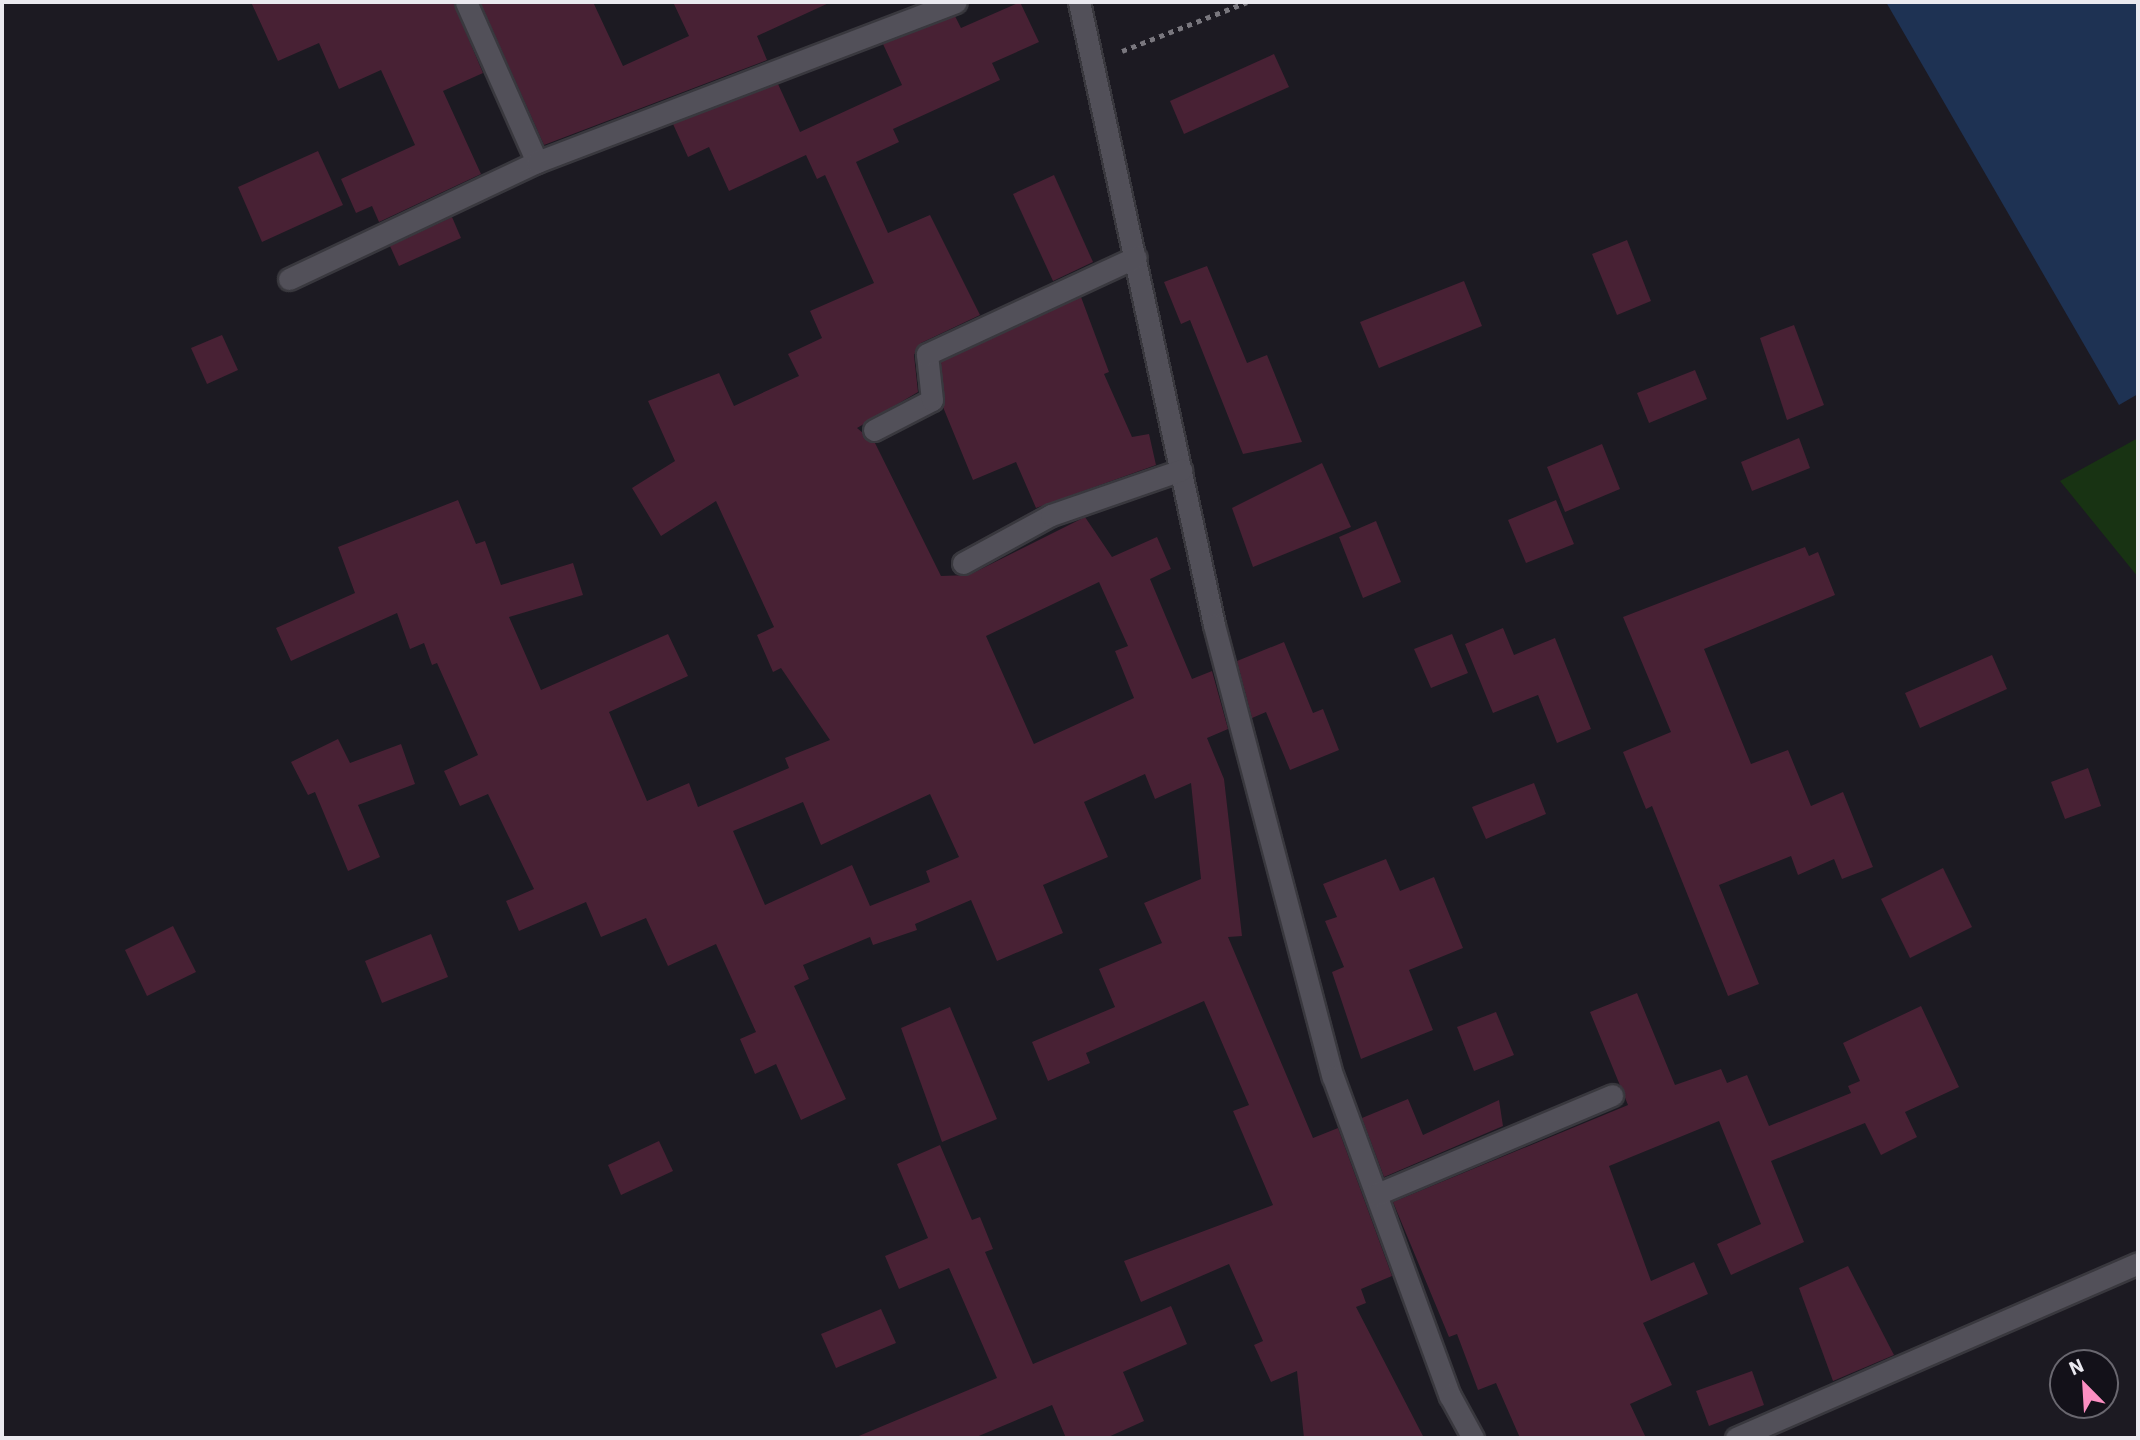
<!DOCTYPE html>
<html>
<head>
<meta charset="utf-8">
<style>
  body { margin:0 }
  #map { position:relative; width:2140px; height:1440px; overflow:hidden; background:#1c1a22; font-family:"IBM Plex Sans",sans-serif }
  div>[style] { position:absolute }
  .green>* { inset:0; background:#183313 }
  .water>* { inset:0; background:#1e3253 }
  .building>* { inset:0; background:#482134 }
  .path>* { height:4.5px; margin-top:-2.25px; transform-origin:0; background:repeating-linear-gradient(90deg,#79777e 0 5px,transparent 0 10px) }
  .roads { filter:drop-shadow(2px 0 #39383e) drop-shadow(-2px 0 #39383e) drop-shadow(0 2px #39383e) drop-shadow(0 -2px #39383e) }
  .minor>* { height:21px; margin:-10.5px; padding:0 10.5px; transform-origin:10.5px; border-radius:10.5px; background:#525059 }
  span { translate:-50% -50%; white-space:nowrap; text-align:center; line-height:1.15; -webkit-text-stroke:6px #131119; paint-order:stroke }
  .frame { position:absolute; inset:0; border:4px solid #eae9ef; pointer-events:none }
  .north { position:absolute; left:2049px; top:1349px; width:70px; height:70px; box-sizing:border-box; background:#131119; border:2px solid #69676f; border-radius:50%; rotate:336deg; font-size:19px; font-weight:700; line-height:28px; text-align:center; color:#eae9ef }
  .north::after { content:''; display:block; margin:auto; width:24px; height:32px; background:#fc8fc2; clip-path:polygon(50% 0,100% 100%,50% 72%,0 100%) }
</style>
</head>
<body>
<div id="map">
  <div class="green">
    <i style="clip-path:polygon(2138px 438px,2138px 577px,2060px 481px)"></i>
  </div>
  <div class="water">
    <i style="clip-path:polygon(1886px 2px,2138px 2px,2138px 394px,2119px 405px)"></i>
  </div>
  <div class="building">
    <i style="clip-path:polygon(251px 2px,453px 2px,483px 73px,443px 91px,481px 174px,379px 222px,372px 206px,356px 213px,341px 179px,415px 145px,381px 70px,339px 89px,319px 43px,278px 61px)"></i>
    <i style="clip-path:polygon(480px 2px,593px 2px,623px 66px,689px 36px,673px 2px,831px 2px,757px 36px,767px 60px,544px 145px)"></i>
    <i style="clip-path:polygon(evenodd,1020px 2px,1039px 42px,992px 63px,1000px 80px,893px 129px,899px 142px,856px 162px,888px 233px,930px 215px,980px 315px,921px 343px,914px 355px,918px 392px,857px 428px,875px 443px,941px 576px,969px 575px,1085px 517px,1112px 557px,1157px 537px,1171px 569px,1150px 579px,1192px 679px,1212px 671px,1228px 729px,1207px 738px,1224px 779px,1242px 936px,1228px 937px,1313px 1138px,1338px 1128px,1392px 1276px,1361px 1289px,1366px 1303px,1356px 1307px,1424px 1438px,1304px 1438px,1297px 1371px,1271px 1382px,1254px 1345px,1263px 1341px,1229px 1264px,1141px 1302px,1124px 1261px,1273px 1205px,1233px 1111px,1249px 1105px,1204px 1001px,1086px 1053px,1090px 1063px,1048px 1081px,1032px 1042px,1115px 1007px,1099px 969px,1162px 943px,1144px 903px,1201px 879px,1191px 783px,1155px 799px,1145px 774px,1084px 802px,1108px 857px,1043px 885px,1063px 933px,997px 961px,971px 900px,915px 924px,917px 930px,873px 945px,870px 937px,803px 965px,809px 979px,794px 986px,846px 1099px,801px 1120px,776px 1064px,755px 1074px,740px 1039px,756px 1032px,716px 944px,668px 966px,646px 918px,601px 937px,586px 902px,519px 931px,506px 901px,534px 889px,488px 794px,460px 806px,444px 771px,478px 755px,437px 663px,432px 665px,424px 643px,410px 649px,397px 613px,291px 661px,276px 628px,355px 593px,338px 547px,458px 500px,476px 544px,485px 541px,501px 585px,573px 563px,583px 595px,509px 617px,541px 690px,668px 634px,688px 676px,609px 712px,647px 801px,689px 783px,698px 807px,789px 768px,785px 758px,830px 740px,781px 668px,773px 672px,757px 635px,774px 627px,716px 501px,661px 536px,632px 488px,675px 461px,648px 401px,719px 373px,734px 406px,799px 376px,788px 354px,822px 338px,810px 311px,874px 283px,825px 175px,817px 179px,806px 155px,729px 191px,709px 147px,688px 157px,673px 124px,778px 84px,800px 132px,902px 85px,883px 44px,955px 16px,961px 28px,1020px 2px,1099px 582px,1128px 646px,1115px 651px,1134px 698px,1034px 744px,986px 636px,1099px 582px,1020px 2px,930px 794px,959px 857px,926px 871px,930px 882px,870px 906px,852px 865px,765px 905px,733px 831px,803px 802px,821px 845px,930px 794px)"></i>
    <i style="clip-path:polygon(1274px 54px,1289px 87px,1184px 134px,1170px 101px)"></i>
    <i style="clip-path:polygon(318px 151px,343px 205px,262px 242px,238px 187px)"></i>
    <i style="clip-path:polygon(1054px 175px,1093px 262px,1053px 281px,1013px 194px)"></i>
    <i style="clip-path:polygon(452px 217px,461px 238px,399px 266px,390px 246px)"></i>
    <i style="clip-path:polygon(1627px 240px,1651px 301px,1617px 315px,1592px 254px)"></i>
    <i style="clip-path:polygon(1207px 266px,1247px 363px,1267px 355px,1302px 442px,1243px 454px,1190px 320px,1181px 324px,1164px 282px)"></i>
    <i style="clip-path:polygon(1464px 281px,1482px 326px,1379px 368px,1360px 322px)"></i>
    <i style="clip-path:polygon(1081px 297px,1109px 372px,1104px 374px,1132px 437px,1149px 434px,1156px 465px,1036px 508px,1016px 462px,973px 480px,943px 407px,941px 362px)"></i>
    <i style="clip-path:polygon(1794px 325px,1824px 405px,1787px 420px,1760px 338px)"></i>
    <i style="clip-path:polygon(222px 335px,238px 370px,207px 384px,191px 348px)"></i>
    <i style="clip-path:polygon(1695px 370px,1707px 399px,1649px 423px,1637px 393px)"></i>
    <i style="clip-path:polygon(1799px 438px,1810px 468px,1752px 491px,1741px 462px)"></i>
    <i style="clip-path:polygon(1602px 444px,1620px 489px,1565px 512px,1547px 467px)"></i>
    <i style="clip-path:polygon(1322px 463px,1351px 527px,1253px 567px,1232px 508px)"></i>
    <i style="clip-path:polygon(1556px 500px,1574px 544px,1526px 563px,1508px 520px)"></i>
    <i style="clip-path:polygon(1376px 521px,1401px 582px,1363px 598px,1339px 537px)"></i>
    <i style="clip-path:polygon(1805px 547px,1809px 556px,1818px 552px,1835px 595px,1704px 649px,1751px 764px,1788px 750px,1811px 806px,1843px 792px,1873px 867px,1842px 879px,1834px 859px,1798px 875px,1791px 856px,1719px 885px,1759px 984px,1728px 996px,1652px 806px,1646px 809px,1623px 752px,1671px 732px,1623px 617px)"></i>
    <i style="clip-path:polygon(1503px 628px,1514px 655px,1555px 638px,1591px 729px,1557px 743px,1538px 695px,1493px 713px,1465px 644px)"></i>
    <i style="clip-path:polygon(1452px 634px,1468px 673px,1431px 688px,1414px 649px)"></i>
    <i style="clip-path:polygon(1284px 642px,1313px 713px,1323px 709px,1339px 750px,1290px 770px,1266px 712px,1252px 718px,1237px 661px)"></i>
    <i style="clip-path:polygon(1992px 655px,2007px 689px,1920px 728px,1905px 693px)"></i>
    <i style="clip-path:polygon(338px 739px,350px 763px,401px 744px,415px 784px,358px 805px,380px 857px,348px 871px,315px 792px,308px 795px,291px 762px)"></i>
    <i style="clip-path:polygon(2088px 768px,2101px 806px,2065px 819px,2051px 782px)"></i>
    <i style="clip-path:polygon(1534px 783px,1546px 814px,1486px 839px,1472px 807px)"></i>
    <i style="clip-path:polygon(1386px 859px,1400px 891px,1434px 877px,1463px 948px,1409px 970px,1433px 1030px,1361px 1059px,1332px 972px,1344px 967px,1325px 921px,1337px 917px,1323px 884px)"></i>
    <i style="clip-path:polygon(1943px 868px,1972px 927px,1910px 958px,1881px 899px)"></i>
    <i style="clip-path:polygon(173px 926px,196px 972px,147px 996px,125px 950px)"></i>
    <i style="clip-path:polygon(431px 934px,448px 977px,382px 1003px,365px 961px)"></i>
    <i style="clip-path:polygon(1637px 993px,1675px 1085px,1721px 1069px,1727px 1083px,1747px 1075px,1769px 1126px,1851px 1093px,1848px 1086px,1860px 1081px,1843px 1043px,1921px 1006px,1959px 1087px,1905px 1112px,1917px 1137px,1881px 1155px,1865px 1123px,1771px 1161px,1804px 1242px,1731px 1275px,1717px 1244px,1761px 1224px,1719px 1121px,1609px 1166px,1651px 1281px,1694px 1262px,1708px 1294px,1643px 1323px,1672px 1385px,1630px 1404px,1646px 1438px,1520px 1438px,1496px 1383px,1478px 1390px,1457px 1334px,1449px 1337px,1393px 1202px,1628px 1105px,1590px 1012px)"></i>
    <i style="clip-path:polygon(950px 1007px,997px 1119px,942px 1142px,901px 1028px)"></i>
    <i style="clip-path:polygon(1496px 1012px,1514px 1055px,1474px 1071px,1457px 1027px)"></i>
    <i style="clip-path:polygon(1408px 1099px,1423px 1135px,1499px 1100px,1503px 1126px,1384px 1177px,1362px 1118px)"></i>
    <i style="clip-path:polygon(659px 1141px,673px 1171px,621px 1195px,608px 1165px)"></i>
    <i style="clip-path:polygon(940px 1145px,972px 1220px,980px 1217px,993px 1249px,985px 1252px,1033px 1364px,1171px 1306px,1187px 1344px,1123px 1372px,1144px 1421px,1106px 1438px,1066px 1438px,1052px 1405px,974px 1438px,854px 1438px,997px 1378px,949px 1268px,899px 1289px,885px 1256px,928px 1238px,897px 1164px)"></i>
    <i style="clip-path:polygon(1848px 1266px,1894px 1355px,1833px 1381px,1799px 1288px)"></i>
    <i style="clip-path:polygon(881px 1309px,896px 1343px,836px 1368px,821px 1334px)"></i>
    <i style="clip-path:polygon(1752px 1371px,1764px 1405px,1709px 1426px,1696px 1391px)"></i>
  </div>
  <div class="path">
    <i style="left:1122px;top:51px;width:134px;rotate:-21.4deg"></i>
  </div>
  <div class="roads">
    <div class="minor">
      <i style="left:466px;top:2px;width:175px;rotate:66.1deg"></i>
      <i style="left:1079px;top:2px;width:637px;rotate:77.77deg"></i>
      <i style="left:1214px;top:625px;width:467px;rotate:75.3deg"></i>
      <i style="left:1333px;top:1077px;width:340px;rotate:69.9deg"></i>
      <i style="left:1450px;top:1396px;width:48px;rotate:61.3deg"></i>
      <i style="left:289px;top:279px;width:274px;rotate:-25.3deg"></i>
      <i style="left:537px;top:162px;width:448px;rotate:-20.9deg"></i>
      <i style="left:874px;top:430px;width:65px;rotate:-27.3deg"></i>
      <i style="left:932px;top:400px;width:46px;rotate:-96.2deg"></i>
      <i style="left:927px;top:354px;width:230px;rotate:-24.9deg"></i>
      <i style="left:963px;top:563px;width:100px;rotate:-28.6deg"></i>
      <i style="left:1051px;top:515px;width:138px;rotate:-19.1deg"></i>
      <i style="left:1377px;top:1194px;width:255px;rotate:-22.8deg"></i>
      <i style="left:1736px;top:1438px;width:438px;rotate:-23.5deg"></i>
    </div>
  </div>
  <div class="frame"></div>
  <div class="north">N</div>
</div>
</body>
</html>
